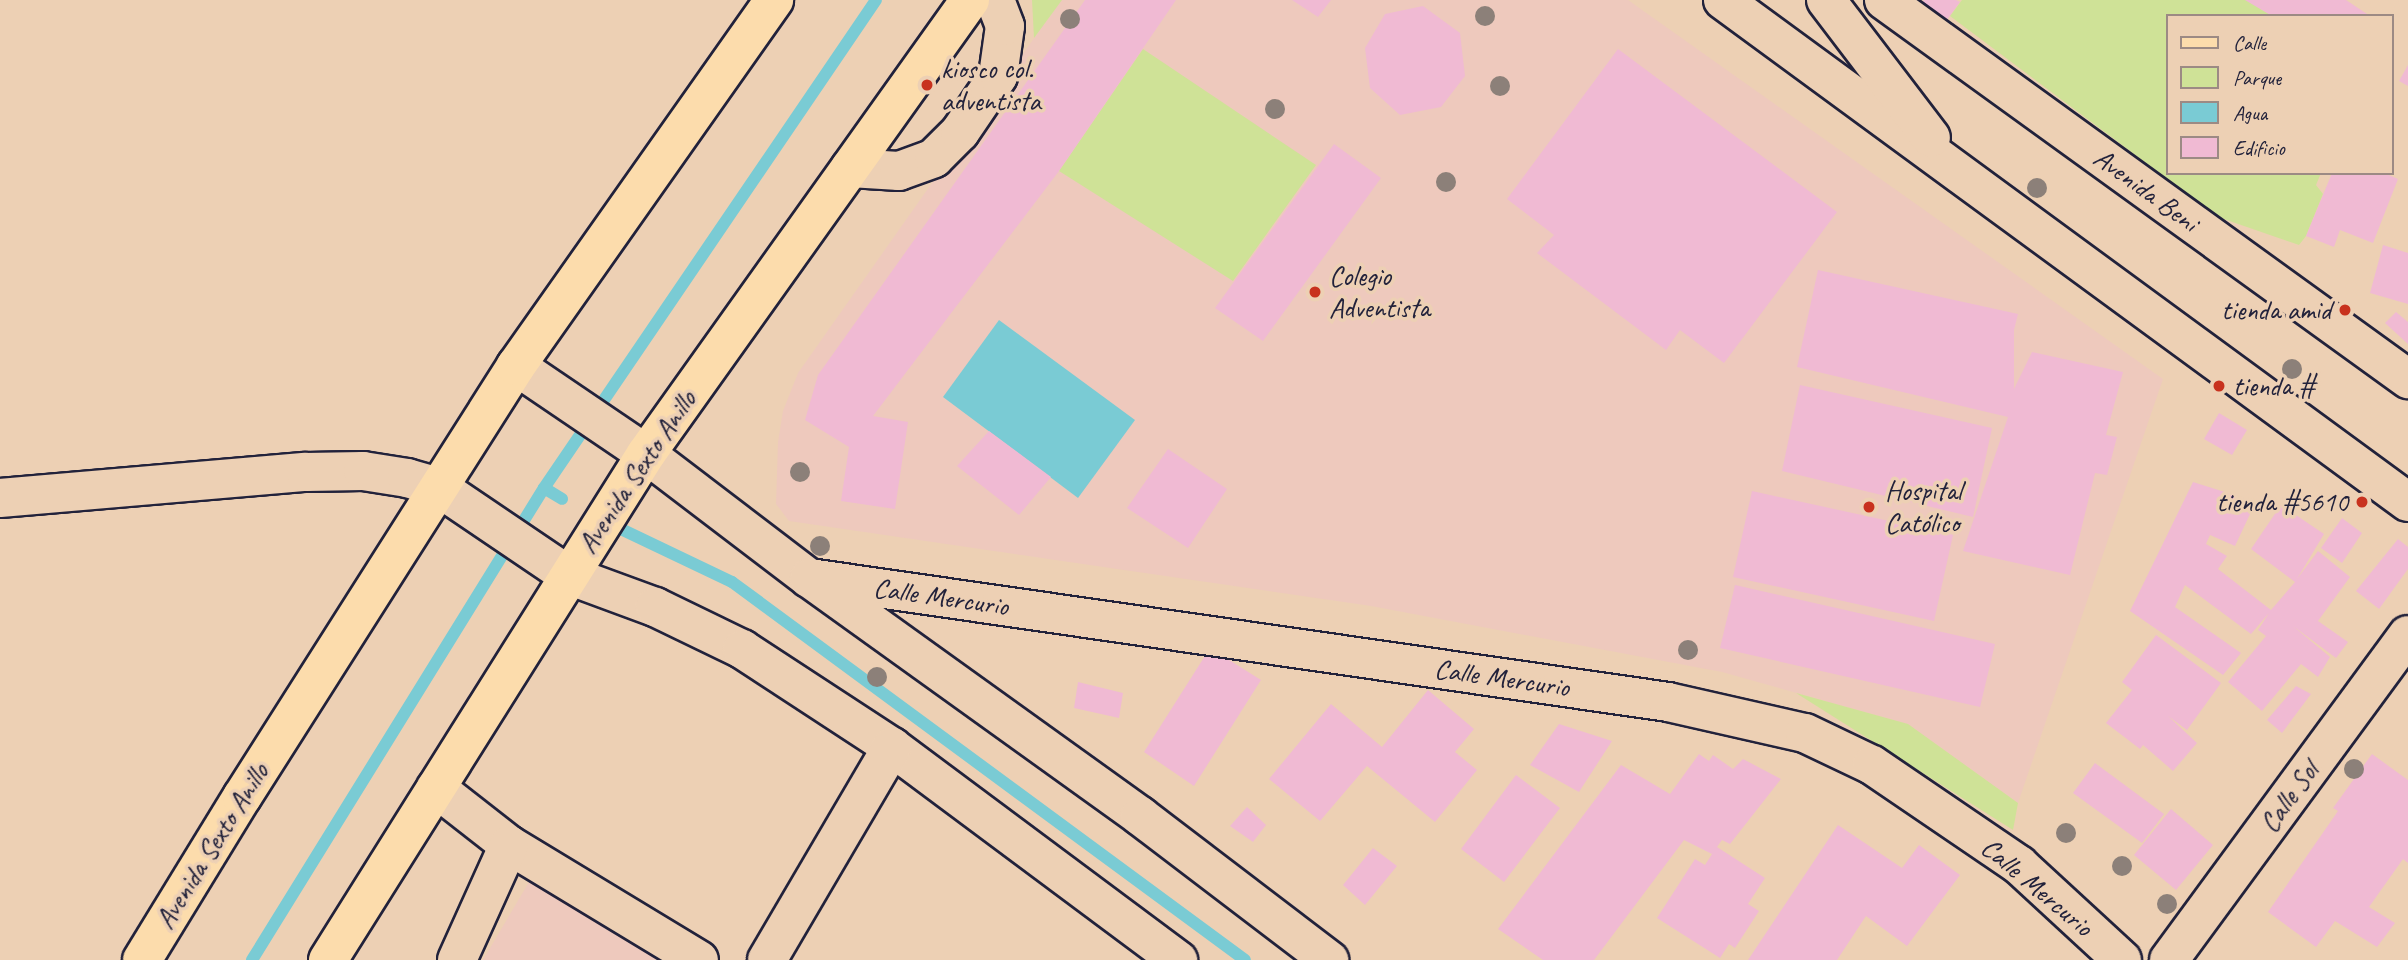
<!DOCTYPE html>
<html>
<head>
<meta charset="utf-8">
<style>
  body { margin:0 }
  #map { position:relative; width:2408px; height:960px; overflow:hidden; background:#edd0b4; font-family:Caveat,sans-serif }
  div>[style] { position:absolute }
  .built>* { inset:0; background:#eec9bd }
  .green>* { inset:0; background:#cfe297 }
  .water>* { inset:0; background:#7acbd4 }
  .stream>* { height:12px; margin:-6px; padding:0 6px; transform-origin:6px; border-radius:6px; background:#7acbd4 }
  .building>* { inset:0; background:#f0bad3 }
  .roads { filter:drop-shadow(2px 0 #22223b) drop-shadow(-2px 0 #22223b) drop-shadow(0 2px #22223b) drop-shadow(0 -2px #22223b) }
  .minor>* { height:38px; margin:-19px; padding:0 19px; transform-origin:19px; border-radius:19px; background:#edd0b4 }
  .major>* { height:38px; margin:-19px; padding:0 19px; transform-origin:19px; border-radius:19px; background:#fcdcac }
  .trees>* { width:20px; height:20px; margin:-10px; border-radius:50%; background:#8c8079 }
  .dots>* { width:19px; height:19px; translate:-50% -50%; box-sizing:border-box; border:4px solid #edd0b4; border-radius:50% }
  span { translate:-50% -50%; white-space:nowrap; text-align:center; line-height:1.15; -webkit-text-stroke:7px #edd0b4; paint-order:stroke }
  .poi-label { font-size:28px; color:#22223b }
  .left { translate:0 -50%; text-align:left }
  .right { translate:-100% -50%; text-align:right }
  .street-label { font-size:28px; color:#22223b }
  .legend { position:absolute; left:2166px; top:14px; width:228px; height:161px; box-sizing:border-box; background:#edd0b4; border:2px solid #9c8a84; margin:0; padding:9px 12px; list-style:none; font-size:21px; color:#22223b }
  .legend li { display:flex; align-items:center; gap:14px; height:35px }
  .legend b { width:35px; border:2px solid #9c8a84 }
</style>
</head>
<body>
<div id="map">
  <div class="built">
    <i style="clip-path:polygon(1061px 0,1628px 0,2163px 379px,2018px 803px,1908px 724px,1722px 672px,1371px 606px,789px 521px,776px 504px,778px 442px,783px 411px,798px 373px)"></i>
    <i style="clip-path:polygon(539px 865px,688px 960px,483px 960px)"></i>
  </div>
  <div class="green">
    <i style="clip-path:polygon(1032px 0,1062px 0,1034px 38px)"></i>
    <i style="clip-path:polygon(1962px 0,2264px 0,2285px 16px,2168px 16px,2168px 173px,2321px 173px,2316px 185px,2323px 194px,2306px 236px,2299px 245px,2218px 217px,1950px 16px)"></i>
    <i style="clip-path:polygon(1143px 49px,1316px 165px,1233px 281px,1059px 171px)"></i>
    <i style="clip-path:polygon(1796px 693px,1908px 724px,2018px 803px,2013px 830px)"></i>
  </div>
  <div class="water">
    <i style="clip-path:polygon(999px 320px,1135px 420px,1078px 498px,943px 397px)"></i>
  </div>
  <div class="stream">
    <i style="left:544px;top:488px;width:21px;rotate:31deg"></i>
    <i style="left:623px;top:530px;width:121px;rotate:25.5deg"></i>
    <i style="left:732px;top:582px;width:637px;rotate:36.38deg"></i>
    <i style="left:252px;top:960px;width:555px;rotate:-58.26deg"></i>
    <i style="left:544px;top:488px;width:590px;rotate:-55.77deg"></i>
  </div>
  <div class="building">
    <i style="clip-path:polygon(1085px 0,1176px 0,1059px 171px,873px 416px,908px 422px,895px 509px,841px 501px,849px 447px,805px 420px,818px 375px)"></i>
    <i style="clip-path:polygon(1292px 0,1331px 0,1318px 17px)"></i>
    <i style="clip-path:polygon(1924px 0,1956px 0,1960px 2px,1946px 21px,1922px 3px)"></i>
    <i style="clip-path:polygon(2245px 0,2346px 0,2370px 16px,2272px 16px)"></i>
    <i style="clip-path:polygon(1423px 6px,1460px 33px,1465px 76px,1441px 107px,1400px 115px,1370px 88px,1365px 48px,1385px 14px)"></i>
    <i style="clip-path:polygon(1618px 49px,1837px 212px,1724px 363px,1680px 330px,1666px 350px,1537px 253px,1554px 235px,1507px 199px)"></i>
    <i style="clip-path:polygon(2408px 65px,2408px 86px,2399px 81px)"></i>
    <i style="clip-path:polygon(1334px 144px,1381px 178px,1263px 341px,1215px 308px)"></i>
    <i style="clip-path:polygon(2332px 173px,2384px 173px,2398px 179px,2373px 243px,2340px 230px,2334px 247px,2306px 236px)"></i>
    <i style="clip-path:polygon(2383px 245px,2408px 253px,2408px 304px,2370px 293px)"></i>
    <i style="clip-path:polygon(1818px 270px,2018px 314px,2014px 330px,2014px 389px,2032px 352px,2123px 372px,2106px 435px,2117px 437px,2107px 475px,2095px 473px,2070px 575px,1963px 551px,2008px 417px,1797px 367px)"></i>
    <i style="clip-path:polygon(2396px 312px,2408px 322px,2408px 344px,2385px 323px)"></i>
    <i style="clip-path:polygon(1800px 385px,1992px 428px,1973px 517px,1782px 471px)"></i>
    <i style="clip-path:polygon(2219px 413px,2247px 430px,2232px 455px,2204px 439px)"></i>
    <i style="clip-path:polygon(989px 431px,1051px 477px,1019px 515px,957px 466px)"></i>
    <i style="clip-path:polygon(1168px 449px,1227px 489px,1188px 548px,1127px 508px)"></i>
    <i style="clip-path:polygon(2193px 482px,2231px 494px,2251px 512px,2235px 546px,2210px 535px,2206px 544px,2227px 556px,2218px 569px,2271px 610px,2295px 582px,2251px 549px,2281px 505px,2324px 534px,2297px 579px,2318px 551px,2350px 577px,2318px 621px,2348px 642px,2336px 658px,2293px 626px,2330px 657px,2318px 677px,2301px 664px,2262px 711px,2228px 682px,2266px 636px,2258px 630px,2269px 613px,2251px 634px,2185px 585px,2175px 607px,2241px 653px,2223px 675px,2130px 611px)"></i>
    <i style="clip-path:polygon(1752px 491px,1953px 535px,1934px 621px,1733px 577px)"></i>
    <i style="clip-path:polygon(2342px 518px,2362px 533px,2342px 563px,2321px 548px)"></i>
    <i style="clip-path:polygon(2398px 539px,2408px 547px,2408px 569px,2379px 609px,2356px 591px)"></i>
    <i style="clip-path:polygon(1735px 585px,1995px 644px,1980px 707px,1720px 648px)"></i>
    <i style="clip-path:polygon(2156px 635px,2221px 683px,2187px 730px,2168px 716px,2197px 743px,2173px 771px,2143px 745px,2140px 749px,2106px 723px,2132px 690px,2122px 682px)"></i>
    <i style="clip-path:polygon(1210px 648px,1261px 680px,1194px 786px,1144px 752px)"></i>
    <i style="clip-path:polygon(1078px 682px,1123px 693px,1119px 718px,1074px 708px)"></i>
    <i style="clip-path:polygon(2296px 686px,2311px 694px,2282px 733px,2267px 720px)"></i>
    <i style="clip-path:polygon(1428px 690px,1474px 729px,1455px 752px,1477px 770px,1435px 822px,1367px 766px,1320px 821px,1269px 779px,1331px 704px,1382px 747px)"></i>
    <i style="clip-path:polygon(1559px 724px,1612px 741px,1579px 792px,1530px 765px)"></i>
    <i style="clip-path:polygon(1699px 754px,1709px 761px,1713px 755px,1733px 769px,1743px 759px,1781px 779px,1730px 844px,1722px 840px,1717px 847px,1765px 878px,1748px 904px,1759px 911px,1735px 948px,1729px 944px,1720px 958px,1657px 918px,1695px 859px,1705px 865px,1712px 854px,1684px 840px,1594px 960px,1543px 960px,1498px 929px,1621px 765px,1670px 794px)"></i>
    <i style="clip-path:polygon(2372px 754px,2408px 780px,2408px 863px,2403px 859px,2369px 907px,2395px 923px,2377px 947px,2335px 921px,2316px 947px,2268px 912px,2338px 811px,2333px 808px)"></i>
    <i style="clip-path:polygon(2095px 763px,2164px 814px,2142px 843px,2073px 793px)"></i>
    <i style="clip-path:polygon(1516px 775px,1560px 808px,1504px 882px,1461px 849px)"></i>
    <i style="clip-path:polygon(1247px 807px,1266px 825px,1253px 842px,1230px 826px)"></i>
    <i style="clip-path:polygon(2171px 809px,2213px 845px,2176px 890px,2134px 855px)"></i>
    <i style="clip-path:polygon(1838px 825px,1902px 868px,1919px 845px,1960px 875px,1907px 946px,1866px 916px,1837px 960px,1748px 960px)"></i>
    <i style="clip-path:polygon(1373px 848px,1397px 866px,1365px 905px,1343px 885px)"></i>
  </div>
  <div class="roads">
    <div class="minor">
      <i style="left:1723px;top:0;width:849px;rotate:36.24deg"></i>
      <i style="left:1826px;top:0;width:173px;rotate:52.7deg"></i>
      <i style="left:1884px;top:0;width:647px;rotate:35.88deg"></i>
      <i style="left:850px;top:168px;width:49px;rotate:3.5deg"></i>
      <i style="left:899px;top:171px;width:37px;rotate:-20deg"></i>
      <i style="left:934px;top:158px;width:37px;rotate:-45deg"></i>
      <i style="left:960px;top:132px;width:68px;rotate:-55.8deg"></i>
      <i style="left:998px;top:76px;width:50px;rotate:-82deg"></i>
      <i style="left:1005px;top:26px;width:28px;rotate:-111deg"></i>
      <i style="left:516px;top:366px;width:157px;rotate:34.1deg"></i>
      <i style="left:646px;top:454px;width:205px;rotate:37.3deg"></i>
      <i style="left:809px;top:578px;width:408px;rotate:35.7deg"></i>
      <i style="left:1140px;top:816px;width:238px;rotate:37.3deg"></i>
      <i style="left:0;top:498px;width:307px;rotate:-4.9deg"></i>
      <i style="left:306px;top:472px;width:57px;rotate:-1deg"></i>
      <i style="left:363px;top:471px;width:45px;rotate:9deg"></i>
      <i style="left:407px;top:478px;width:32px;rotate:16deg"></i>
      <i style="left:438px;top:487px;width:157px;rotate:34.1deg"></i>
      <i style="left:568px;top:575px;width:93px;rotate:20.2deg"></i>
      <i style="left:655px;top:607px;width:97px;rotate:25.8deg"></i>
      <i style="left:742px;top:649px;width:179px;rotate:33.2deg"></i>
      <i style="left:892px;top:747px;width:357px;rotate:36.7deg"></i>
      <i style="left:809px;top:578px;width:868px;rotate:8.21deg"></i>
      <i style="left:1668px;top:702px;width:140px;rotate:12.8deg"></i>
      <i style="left:1805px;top:733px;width:74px;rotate:25.5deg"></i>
      <i style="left:1872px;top:765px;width:178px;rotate:34.2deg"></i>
      <i style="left:2019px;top:865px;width:140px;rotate:42.7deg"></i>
      <i style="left:436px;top:788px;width:93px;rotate:38deg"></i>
      <i style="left:509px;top:845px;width:222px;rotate:31.2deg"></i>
      <i style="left:457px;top:960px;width:126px;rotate:-65.7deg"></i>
      <i style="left:767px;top:960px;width:247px;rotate:-59.6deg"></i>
      <i style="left:2169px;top:960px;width:403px;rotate:-53.7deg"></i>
    </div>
    <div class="major">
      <i style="left:142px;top:960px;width:191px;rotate:-58.5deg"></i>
      <i style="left:242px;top:797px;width:511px;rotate:-57.55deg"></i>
      <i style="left:516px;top:366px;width:448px;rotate:-54.8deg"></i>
      <i style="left:328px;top:960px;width:598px;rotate:-57.85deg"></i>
      <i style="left:646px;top:454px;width:558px;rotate:-54.49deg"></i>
    </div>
  </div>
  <div class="trees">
    <i style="left:1485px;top:16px"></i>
    <i style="left:1070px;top:19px"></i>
    <i style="left:1500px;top:86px"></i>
    <i style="left:1275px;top:109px"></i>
    <i style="left:1446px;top:182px"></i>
    <i style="left:2037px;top:188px"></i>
    <i style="left:2292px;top:369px"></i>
    <i style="left:800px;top:472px"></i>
    <i style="left:820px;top:546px"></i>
    <i style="left:1688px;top:650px"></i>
    <i style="left:877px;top:677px"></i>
    <i style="left:2354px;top:769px"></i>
    <i style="left:2066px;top:833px"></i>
    <i style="left:2122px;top:866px"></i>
    <i style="left:2167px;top:904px"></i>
  </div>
  <div class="dots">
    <i style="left:927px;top:85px;background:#c8321e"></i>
    <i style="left:1315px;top:292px;background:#c8321e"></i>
    <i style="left:2345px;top:310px;background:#c8321e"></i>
    <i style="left:2219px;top:386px;background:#c8321e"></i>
    <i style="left:2362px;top:502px;background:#c8321e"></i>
    <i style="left:1869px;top:507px;background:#c8321e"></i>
  </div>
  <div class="poi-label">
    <span class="left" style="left:941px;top:85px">kiosco col.<br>adventista</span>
    <span class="left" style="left:1329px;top:292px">Colegio<br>Adventista</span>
    <span class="right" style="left:2331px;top:310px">tienda amid</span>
    <span class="left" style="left:2233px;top:386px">tienda #</span>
    <span class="left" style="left:1885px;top:507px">Hospital<br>Católico</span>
    <span class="right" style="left:2348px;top:502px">tienda #5610</span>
  </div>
  <div class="street-label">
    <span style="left:2146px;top:190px;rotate:36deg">Avenida Beni</span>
    <span style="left:637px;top:472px;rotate:-56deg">Avenida Sexto Anillo</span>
    <span style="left:941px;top:597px;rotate:8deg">Calle Mercurio</span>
    <span style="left:1502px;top:678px;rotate:8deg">Calle Mercurio</span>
    <span style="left:2289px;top:797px;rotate:-54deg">Calle Sol</span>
    <span style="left:212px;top:846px;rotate:-58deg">Avenida Sexto Anillo</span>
    <span style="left:2037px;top:887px;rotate:40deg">Calle Mercurio</span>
  </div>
  <ul class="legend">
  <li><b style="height:9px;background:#fcdcac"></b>Calle</li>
  <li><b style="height:19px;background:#cfe297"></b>Parque</li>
  <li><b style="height:19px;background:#7acbd4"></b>Agua</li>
  <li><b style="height:19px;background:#f0bad3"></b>Edificio</li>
  </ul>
</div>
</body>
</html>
